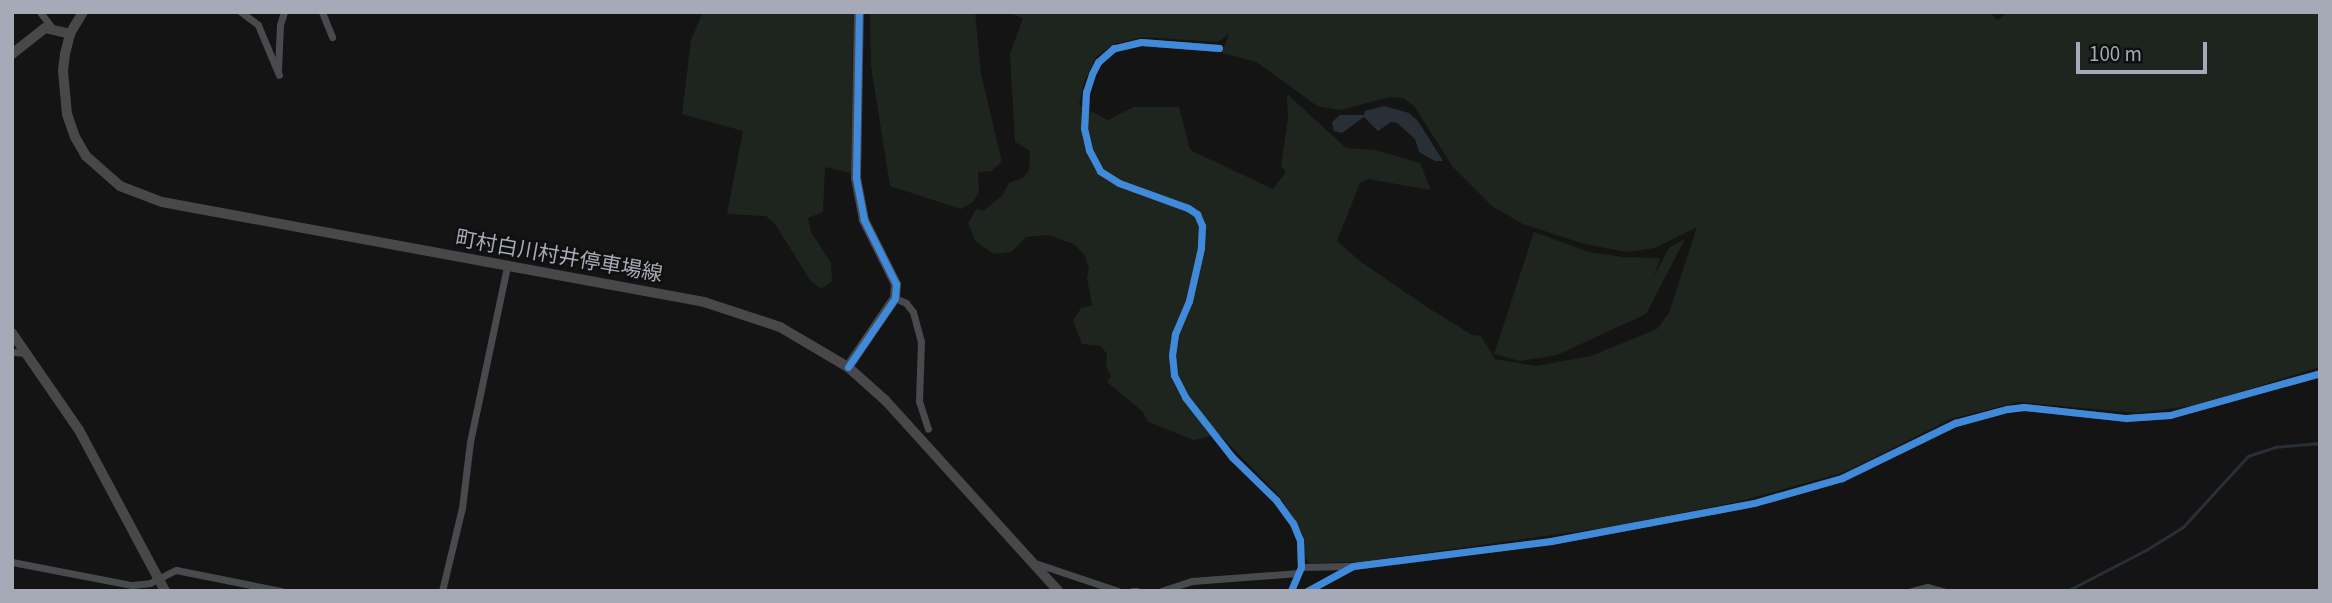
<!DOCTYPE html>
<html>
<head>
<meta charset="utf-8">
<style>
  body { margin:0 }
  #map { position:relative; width:2332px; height:603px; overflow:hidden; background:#141415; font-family:"Source Sans 3","Noto Sans JP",sans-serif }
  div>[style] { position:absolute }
  .green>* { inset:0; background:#1e251f }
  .water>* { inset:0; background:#282f36 }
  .stream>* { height:2.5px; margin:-1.25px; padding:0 1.25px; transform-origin:1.25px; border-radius:1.25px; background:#282f36 }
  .street>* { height:7px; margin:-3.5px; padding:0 3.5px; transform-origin:3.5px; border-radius:3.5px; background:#494a4d }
  .secondary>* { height:10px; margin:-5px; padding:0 5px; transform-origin:5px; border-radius:5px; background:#48484b }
  .cycleway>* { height:7px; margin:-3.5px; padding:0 3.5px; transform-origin:3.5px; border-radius:3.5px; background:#408adc }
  span { translate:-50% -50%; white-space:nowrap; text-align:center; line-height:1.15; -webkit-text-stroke:5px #0f0f10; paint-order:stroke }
  .street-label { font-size:21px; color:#a5aab6 }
  .frame { position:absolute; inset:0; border:14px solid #a5aab6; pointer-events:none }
  .scale { position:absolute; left:2076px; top:42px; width:131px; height:32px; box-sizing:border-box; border:4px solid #a5aab6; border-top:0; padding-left:9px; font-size:21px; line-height:24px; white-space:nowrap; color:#a5aab6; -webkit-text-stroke:5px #0f0f10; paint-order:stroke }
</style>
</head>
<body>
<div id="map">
  <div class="green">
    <i style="clip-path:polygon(703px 12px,853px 12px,851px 173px,825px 167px,823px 212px,808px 218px,811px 232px,831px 263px,832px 281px,821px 289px,810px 280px,775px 224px,766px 216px,727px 214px,743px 131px,682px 114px,691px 40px)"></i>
    <i style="clip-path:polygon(870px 12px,975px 12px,981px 74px,1002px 162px,991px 171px,978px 172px,979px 192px,973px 202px,961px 209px,890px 186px,871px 66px)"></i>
    <i style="clip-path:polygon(evenodd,1007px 12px,1990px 12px,1997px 20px,2009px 12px,2320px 12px,2320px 367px,2198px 405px,2136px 413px,2018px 402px,1951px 419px,1845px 472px,1741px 501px,1617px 526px,1359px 562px,1310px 563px,1306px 560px,1297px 523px,1279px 496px,1219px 434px,1194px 440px,1148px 422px,1142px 411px,1107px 382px,1111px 376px,1106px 366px,1107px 354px,1101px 346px,1082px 344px,1073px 321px,1081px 308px,1092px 305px,1087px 278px,1089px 268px,1085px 256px,1074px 244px,1048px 235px,1026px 237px,1011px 252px,994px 254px,976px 242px,968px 223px,977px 208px,983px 211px,1002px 196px,1009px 183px,1023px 178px,1029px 170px,1030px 151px,1015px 142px,1010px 54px,1023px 18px,1007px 12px,1229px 34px,1222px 53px,1257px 62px,1317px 106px,1340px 110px,1390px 97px,1403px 98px,1414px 106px,1453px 167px,1492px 206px,1523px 224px,1581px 243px,1626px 252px,1655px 248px,1697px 227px,1669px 313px,1657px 329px,1591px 356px,1536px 366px,1495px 359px,1481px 336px,1472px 335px,1427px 307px,1361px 262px,1337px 241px,1360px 183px,1368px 179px,1431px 190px,1420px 163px,1375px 150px,1346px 148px,1287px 94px,1288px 119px,1281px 166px,1286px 172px,1273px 189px,1190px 150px,1179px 107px,1134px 107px,1108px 120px,1079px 105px,1084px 82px,1096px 57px,1114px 44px,1144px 37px,1218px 42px,1229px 34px)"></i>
    <i style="clip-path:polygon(1534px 232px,1589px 252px,1622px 257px,1660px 258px,1654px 276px,1669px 248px,1685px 239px,1646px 314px,1557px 355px,1520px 361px,1494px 354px)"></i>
  </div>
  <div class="water">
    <i style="clip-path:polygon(1384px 106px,1409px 113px,1418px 121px,1443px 161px,1435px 161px,1419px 152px,1415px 139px,1397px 123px,1391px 122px,1378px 131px,1364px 117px,1342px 133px,1334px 131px,1332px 122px,1340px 115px,1364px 115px,1365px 111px)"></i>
  </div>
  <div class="stream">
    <i style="left:2067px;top:591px;width:89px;rotate:-27.4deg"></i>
    <i style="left:2146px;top:550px;width:44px;rotate:-31.9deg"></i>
    <i style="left:2183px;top:527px;width:96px;rotate:-47.5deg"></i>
    <i style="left:2248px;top:456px;width:28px;rotate:-18deg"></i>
    <i style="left:2275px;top:447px;width:45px;rotate:-5.1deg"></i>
  </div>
  <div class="street">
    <i style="left:40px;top:12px;width:20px;rotate:53deg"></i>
    <i style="left:241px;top:12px;width:21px;rotate:37deg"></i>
    <i style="left:258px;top:25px;width:54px;rotate:67.2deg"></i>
    <i style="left:322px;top:12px;width:27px;rotate:68deg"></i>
    <i style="left:1219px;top:48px;width:78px;rotate:-175.6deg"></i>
    <i style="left:1141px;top:42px;width:28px;rotate:167deg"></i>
    <i style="left:1114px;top:48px;width:21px;rotate:139deg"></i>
    <i style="left:1098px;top:62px;width:13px;rotate:117deg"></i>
    <i style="left:1092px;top:74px;width:19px;rotate:108deg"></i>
    <i style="left:1086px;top:92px;width:36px;rotate:93deg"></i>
    <i style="left:1084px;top:128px;width:23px;rotate:77deg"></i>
    <i style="left:1089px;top:150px;width:24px;rotate:62deg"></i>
    <i style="left:1100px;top:171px;width:22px;rotate:32deg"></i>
    <i style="left:1119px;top:183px;width:73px;rotate:19.9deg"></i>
    <i style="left:1188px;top:208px;width:11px;rotate:34deg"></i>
    <i style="left:1197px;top:214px;width:13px;rotate:67deg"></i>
    <i style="left:1202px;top:226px;width:22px;rotate:93deg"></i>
    <i style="left:1201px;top:248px;width:54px;rotate:102.8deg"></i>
    <i style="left:1189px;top:301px;width:36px;rotate:113deg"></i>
    <i style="left:1175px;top:334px;width:21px;rotate:98deg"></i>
    <i style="left:1172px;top:355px;width:20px;rotate:84deg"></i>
    <i style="left:1174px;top:375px;width:25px;rotate:63deg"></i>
    <i style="left:1185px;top:397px;width:76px;rotate:51.9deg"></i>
    <i style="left:1232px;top:457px;width:62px;rotate:44.3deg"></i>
    <i style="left:1276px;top:500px;width:29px;rotate:54deg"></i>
    <i style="left:1293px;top:523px;width:18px;rotate:68deg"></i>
    <i style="left:1300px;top:540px;width:27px;rotate:88deg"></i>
    <i style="left:1301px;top:567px;width:26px;rotate:113deg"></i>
    <i style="left:278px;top:70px;width:45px;rotate:-87.5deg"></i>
    <i style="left:280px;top:25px;width:14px;rotate:-73deg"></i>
    <i style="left:895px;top:298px;width:12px;rotate:24deg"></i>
    <i style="left:906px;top:303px;width:11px;rotate:52deg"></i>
    <i style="left:913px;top:312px;width:30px;rotate:75deg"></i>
    <i style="left:921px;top:341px;width:60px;rotate:91.9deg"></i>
    <i style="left:919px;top:401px;width:29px;rotate:72deg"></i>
    <i style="left:12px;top:352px;width:15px;rotate:4deg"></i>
    <i style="left:12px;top:562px;width:122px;rotate:10.9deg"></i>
    <i style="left:132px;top:585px;width:18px;rotate:-6deg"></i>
    <i style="left:150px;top:583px;width:29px;rotate:-27deg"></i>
    <i style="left:176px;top:570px;width:107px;rotate:11.3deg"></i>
    <i style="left:1032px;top:562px;width:91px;rotate:18.6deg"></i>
    <i style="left:1301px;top:567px;width:48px;rotate:-1.2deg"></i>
    <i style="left:442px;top:591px;width:85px;rotate:-76.5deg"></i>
    <i style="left:462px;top:508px;width:66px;rotate:-83.1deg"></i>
    <i style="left:470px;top:442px;width:180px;rotate:-78.1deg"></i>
    <i style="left:1132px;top:591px;width:5px"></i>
    <i style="left:1161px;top:591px;width:33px;rotate:-18deg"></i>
    <i style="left:1192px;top:581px;width:106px;rotate:-4.3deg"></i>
    <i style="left:1307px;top:591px;width:52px;rotate:-28.5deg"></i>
    <i style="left:1353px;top:566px;width:200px;rotate:-7.2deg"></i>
    <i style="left:1551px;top:541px;width:207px;rotate:-10.6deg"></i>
    <i style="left:1754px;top:503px;width:91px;rotate:-15.9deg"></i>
    <i style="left:1842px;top:478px;width:126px;rotate:-26deg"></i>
    <i style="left:1955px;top:423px;width:54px;rotate:-15.1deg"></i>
    <i style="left:2007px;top:409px;width:17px;rotate:-7deg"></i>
    <i style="left:2024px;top:407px;width:103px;rotate:6.2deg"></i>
    <i style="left:2126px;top:418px;width:44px;rotate:-3.9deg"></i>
    <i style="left:2170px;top:415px;width:156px;rotate:-15.6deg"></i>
    <i style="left:1912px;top:591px;width:16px;rotate:-15deg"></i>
    <i style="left:1927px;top:587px;width:16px;rotate:15deg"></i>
  </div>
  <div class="secondary">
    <i style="left:83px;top:12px;width:26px;rotate:121deg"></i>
    <i style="left:70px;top:34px;width:21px;rotate:104deg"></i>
    <i style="left:65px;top:54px;width:17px;rotate:97deg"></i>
    <i style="left:63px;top:71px;width:43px;rotate:84.7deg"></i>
    <i style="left:67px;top:114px;width:24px;rotate:71deg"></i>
    <i style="left:75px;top:137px;width:22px;rotate:60deg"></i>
    <i style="left:86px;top:156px;width:45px;rotate:41.4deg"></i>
    <i style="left:120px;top:186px;width:45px;rotate:20.9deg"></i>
    <i style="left:162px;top:202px;width:551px;rotate:10.45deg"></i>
    <i style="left:704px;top:302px;width:80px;rotate:18.2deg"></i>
    <i style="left:780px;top:327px;width:79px;rotate:30.5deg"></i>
    <i style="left:848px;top:367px;width:51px;rotate:41.8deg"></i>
    <i style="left:886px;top:401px;width:256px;rotate:47.8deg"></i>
    <i style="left:12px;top:54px;width:42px;rotate:-38.2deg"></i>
    <i style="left:45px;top:28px;width:26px;rotate:13deg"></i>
    <i style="left:12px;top:333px;width:118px;rotate:55.4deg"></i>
    <i style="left:79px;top:430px;width:183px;rotate:61.9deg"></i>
    <i style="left:848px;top:367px;width:83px;rotate:-55.7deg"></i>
    <i style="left:895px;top:298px;width:14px;rotate:-86deg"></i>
    <i style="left:896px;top:284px;width:72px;rotate:-116.6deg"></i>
    <i style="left:864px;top:220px;width:43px;rotate:-100.8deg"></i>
    <i style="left:856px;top:178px;width:166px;rotate:-89deg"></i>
  </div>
  <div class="cycleway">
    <i style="left:1219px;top:48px;width:78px;rotate:-175.6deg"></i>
    <i style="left:1141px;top:42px;width:28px;rotate:167deg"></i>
    <i style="left:1114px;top:48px;width:21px;rotate:139deg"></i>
    <i style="left:1098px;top:62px;width:13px;rotate:117deg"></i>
    <i style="left:1092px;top:74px;width:19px;rotate:108deg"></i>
    <i style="left:1086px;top:92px;width:36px;rotate:93deg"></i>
    <i style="left:1084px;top:128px;width:23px;rotate:77deg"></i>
    <i style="left:1089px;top:150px;width:24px;rotate:62deg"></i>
    <i style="left:1100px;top:171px;width:22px;rotate:32deg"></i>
    <i style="left:1119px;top:183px;width:73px;rotate:19.9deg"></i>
    <i style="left:1188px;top:208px;width:11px;rotate:34deg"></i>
    <i style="left:1197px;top:214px;width:13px;rotate:67deg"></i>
    <i style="left:1202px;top:226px;width:22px;rotate:93deg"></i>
    <i style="left:1201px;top:248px;width:54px;rotate:102.8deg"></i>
    <i style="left:1189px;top:301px;width:36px;rotate:113deg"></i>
    <i style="left:1175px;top:334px;width:21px;rotate:98deg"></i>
    <i style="left:1172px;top:355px;width:20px;rotate:84deg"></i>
    <i style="left:1174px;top:375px;width:25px;rotate:63deg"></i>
    <i style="left:1185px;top:397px;width:76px;rotate:51.9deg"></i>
    <i style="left:1232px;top:457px;width:62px;rotate:44.3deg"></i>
    <i style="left:1276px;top:500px;width:29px;rotate:54deg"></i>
    <i style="left:1293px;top:523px;width:18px;rotate:68deg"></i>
    <i style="left:1300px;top:540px;width:27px;rotate:88deg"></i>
    <i style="left:1301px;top:567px;width:26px;rotate:113deg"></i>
    <i style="left:848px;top:367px;width:83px;rotate:-55.7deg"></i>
    <i style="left:895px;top:298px;width:14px;rotate:-86deg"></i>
    <i style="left:896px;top:284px;width:72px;rotate:-116.6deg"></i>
    <i style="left:864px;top:220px;width:43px;rotate:-100.8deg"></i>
    <i style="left:856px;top:178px;width:166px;rotate:-89deg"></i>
    <i style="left:1307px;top:591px;width:52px;rotate:-28.5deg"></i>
    <i style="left:1353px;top:566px;width:200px;rotate:-7.2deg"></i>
    <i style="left:1551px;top:541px;width:207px;rotate:-10.6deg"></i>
    <i style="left:1754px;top:503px;width:91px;rotate:-15.9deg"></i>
    <i style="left:1842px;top:478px;width:126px;rotate:-26deg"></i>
    <i style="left:1955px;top:423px;width:54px;rotate:-15.1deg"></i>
    <i style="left:2007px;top:409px;width:17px;rotate:-7deg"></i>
    <i style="left:2024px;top:407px;width:103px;rotate:6.2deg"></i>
    <i style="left:2126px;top:418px;width:44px;rotate:-3.9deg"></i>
    <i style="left:2170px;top:415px;width:156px;rotate:-15.6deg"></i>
  </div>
  <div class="street-label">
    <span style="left:559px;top:256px;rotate:10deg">町村白川村井停車場線</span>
  </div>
  <div class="frame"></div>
  <div class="scale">100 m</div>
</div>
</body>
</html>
